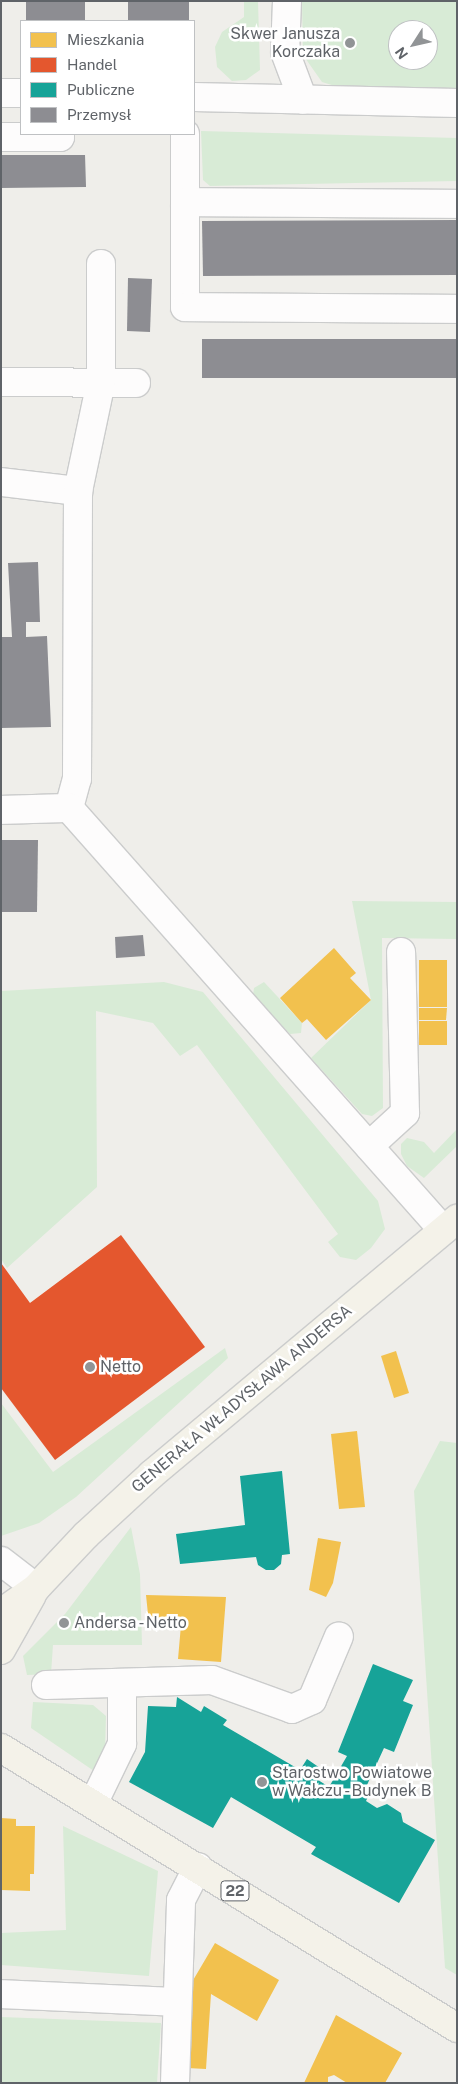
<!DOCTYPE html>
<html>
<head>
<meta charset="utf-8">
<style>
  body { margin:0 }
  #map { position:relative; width:458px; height:2084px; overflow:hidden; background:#efeeea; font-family:"Public Sans",sans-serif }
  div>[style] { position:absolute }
  .green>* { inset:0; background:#d8ebd6 }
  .homes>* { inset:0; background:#f2c14e }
  .shops>* { inset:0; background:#e4572e }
  .public>* { inset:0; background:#17a398 }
  .industry>* { inset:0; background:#8d8d92 }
  .roads { filter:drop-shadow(1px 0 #cbcccc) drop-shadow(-1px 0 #cbcccc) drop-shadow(0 1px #cbcccc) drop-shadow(0 -1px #cbcccc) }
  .minor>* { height:28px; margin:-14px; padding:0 14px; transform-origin:14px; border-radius:14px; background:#fdfcfc }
  .major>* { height:28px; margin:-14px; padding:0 14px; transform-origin:14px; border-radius:14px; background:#f4f2e9 }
  .dots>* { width:14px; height:14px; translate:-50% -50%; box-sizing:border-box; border:2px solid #fff; border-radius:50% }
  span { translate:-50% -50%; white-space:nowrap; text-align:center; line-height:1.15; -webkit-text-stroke:5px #fff; paint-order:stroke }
  .shield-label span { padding:1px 4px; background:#fff; border:1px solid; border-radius:4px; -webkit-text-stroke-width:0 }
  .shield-label { font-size:15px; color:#5f6368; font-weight:700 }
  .poi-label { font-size:16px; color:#5f6368 }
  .right { translate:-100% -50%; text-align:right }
  .left { translate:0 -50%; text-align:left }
  .street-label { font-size:16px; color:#5f6368 }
  .frame { position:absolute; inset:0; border:2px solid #5f6368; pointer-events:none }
  .legend { position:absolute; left:20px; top:20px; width:175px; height:115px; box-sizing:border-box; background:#fff; border:1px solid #bfc1c3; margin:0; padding:6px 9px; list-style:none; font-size:15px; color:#5f6368 }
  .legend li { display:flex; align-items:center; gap:10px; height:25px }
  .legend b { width:25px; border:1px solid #bfc1c3 }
  .north { position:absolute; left:388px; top:20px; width:50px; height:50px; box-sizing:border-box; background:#fff; border:1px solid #bfc1c3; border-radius:50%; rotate:235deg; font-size:14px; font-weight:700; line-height:20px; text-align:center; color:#5f6368 }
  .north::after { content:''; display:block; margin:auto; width:18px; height:22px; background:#919496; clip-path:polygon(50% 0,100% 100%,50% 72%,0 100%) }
</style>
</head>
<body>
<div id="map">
  <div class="green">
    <i style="clip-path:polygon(244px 1px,258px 1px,260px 70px,246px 80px,232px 81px,217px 67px,215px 47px,222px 32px,244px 17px)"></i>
    <i style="clip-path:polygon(evenodd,302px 1px,457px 1px,457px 91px,335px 86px,322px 82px,303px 55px,302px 1px,398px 30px,428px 30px,428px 60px,398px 60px,398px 30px)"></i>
    <i style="clip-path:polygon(201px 131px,457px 138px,457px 181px,210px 186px,203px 180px)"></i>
    <i style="clip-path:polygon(352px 901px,457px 902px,457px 939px,382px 938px,383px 1108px,372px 1116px,362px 1114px,311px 1058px,371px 1000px)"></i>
    <i style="clip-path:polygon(164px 982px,203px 992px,378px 1201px,385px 1229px,371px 1248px,356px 1260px,340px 1257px,328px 1242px,338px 1234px,197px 1045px,180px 1056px,153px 1023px,96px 1011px,97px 1187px,7px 1268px,1px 1259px,1px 991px)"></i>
    <i style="clip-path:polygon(264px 982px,302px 1023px,301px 1033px,290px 1034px,253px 995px,254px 988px)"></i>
    <i style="clip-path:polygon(457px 1129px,457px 1146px,424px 1178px,407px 1166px,401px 1154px,401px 1144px,407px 1138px,424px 1142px,434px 1153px)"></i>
    <i style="clip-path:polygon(225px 1348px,228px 1358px,76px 1497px,39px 1523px,1px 1536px,1px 1403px,53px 1472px)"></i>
    <i style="clip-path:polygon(440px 1441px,457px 1443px,457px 1975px,445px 1968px,414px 1491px)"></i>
    <i style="clip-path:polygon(131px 1527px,140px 1574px,142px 1645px,53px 1645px,51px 1674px,27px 1675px,23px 1656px,65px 1614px)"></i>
    <i style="clip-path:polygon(33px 1702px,93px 1705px,106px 1716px,105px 1752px,94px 1771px,31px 1728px)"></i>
    <i style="clip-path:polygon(63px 1826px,158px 1871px,149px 1976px,1px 1965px,1px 1933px,66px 1930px)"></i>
    <i style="clip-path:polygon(1px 2017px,161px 2023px,157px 2083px,1px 2083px)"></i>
  </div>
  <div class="homes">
    <i style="clip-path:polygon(334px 948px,356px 973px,350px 978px,371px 1000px,326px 1040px,307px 1019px,302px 1023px,280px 998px)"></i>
    <i style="clip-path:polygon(419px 960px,447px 960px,447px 1007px,419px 1007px)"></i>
    <i style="clip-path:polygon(419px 1008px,447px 1008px,446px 1020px,419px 1020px)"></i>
    <i style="clip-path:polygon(419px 1021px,447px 1021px,447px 1045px,419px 1045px)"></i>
    <i style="clip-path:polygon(396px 1351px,409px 1393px,394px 1398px,381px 1356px)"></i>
    <i style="clip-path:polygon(357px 1431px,365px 1507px,339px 1509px,331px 1434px)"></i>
    <i style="clip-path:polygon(318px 1538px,341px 1542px,333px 1583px,326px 1597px,309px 1590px)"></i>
    <i style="clip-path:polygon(146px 1595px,226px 1597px,221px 1662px,178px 1659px,181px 1625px,149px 1624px)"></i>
    <i style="clip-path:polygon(1px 1818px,16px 1819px,16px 1826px,35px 1826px,34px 1874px,30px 1874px,30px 1891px,1px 1890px)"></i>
    <i style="clip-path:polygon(215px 1943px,279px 1980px,257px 2021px,211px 1994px,206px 2069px,187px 2068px,192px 1982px)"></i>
    <i style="clip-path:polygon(336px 2015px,402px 2053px,385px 2083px,347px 2083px,334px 2075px,328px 2077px,328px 2083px,304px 2083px)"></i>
  </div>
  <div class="shops">
    <i style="clip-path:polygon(121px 1235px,205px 1347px,55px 1460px,1px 1388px,1px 1263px,30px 1303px)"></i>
  </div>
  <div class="public">
    <i style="clip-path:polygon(282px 1471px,290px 1554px,282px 1555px,281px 1564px,274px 1570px,266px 1570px,258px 1565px,256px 1557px,180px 1564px,176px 1534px,245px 1525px,240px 1476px)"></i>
    <i style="clip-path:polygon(373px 1664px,413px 1680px,403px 1701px,413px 1705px,394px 1752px,384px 1748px,367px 1785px,372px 1788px,366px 1801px,377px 1808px,387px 1804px,401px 1813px,403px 1822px,435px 1840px,399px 1903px,311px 1854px,316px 1847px,231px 1797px,213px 1828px,129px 1782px,145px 1752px,148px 1706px,176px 1707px,177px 1697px,201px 1712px,204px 1706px,227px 1720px,223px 1725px,300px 1770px,307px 1759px,320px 1768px,315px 1778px,329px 1787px,347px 1756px,338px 1752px)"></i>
  </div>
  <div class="industry">
    <i style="clip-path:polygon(26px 1px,85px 1px,85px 21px,26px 21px)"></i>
    <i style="clip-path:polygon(128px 1px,189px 1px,189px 21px,128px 21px)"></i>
    <i style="clip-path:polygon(1px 155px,85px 155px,86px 187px,1px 188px)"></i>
    <i style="clip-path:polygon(457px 220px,457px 275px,203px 276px,202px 221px)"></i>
    <i style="clip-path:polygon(128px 278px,152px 279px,150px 332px,127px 331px)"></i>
    <i style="clip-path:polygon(202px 339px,457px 339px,457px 378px,202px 378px)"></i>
    <i style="clip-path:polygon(38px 562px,40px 622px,26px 622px,26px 637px,47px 636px,51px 727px,1px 728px,1px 637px,12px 637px,8px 563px)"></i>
    <i style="clip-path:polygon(1px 840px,38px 840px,37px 912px,1px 912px)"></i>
    <i style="clip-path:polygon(143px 935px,145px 956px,116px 958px,115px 937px)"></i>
  </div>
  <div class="roads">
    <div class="minor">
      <i style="left:287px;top:1px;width:51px;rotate:92.2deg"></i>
      <i style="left:285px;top:52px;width:51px;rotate:69.4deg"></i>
      <i style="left:1px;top:93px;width:20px"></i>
      <i style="left:194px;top:97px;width:263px;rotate:1.3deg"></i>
      <i style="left:185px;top:134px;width:68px;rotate:90deg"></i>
      <i style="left:185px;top:202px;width:272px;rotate:0.4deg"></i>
      <i style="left:1px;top:137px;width:59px"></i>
      <i style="left:60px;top:137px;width:3px;rotate:-90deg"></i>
      <i style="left:185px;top:202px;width:105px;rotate:90deg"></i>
      <i style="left:185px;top:307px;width:272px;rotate:0.4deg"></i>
      <i style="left:1px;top:382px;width:135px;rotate:0.4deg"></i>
      <i style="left:1px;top:482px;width:78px;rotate:6.7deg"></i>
      <i style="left:69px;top:808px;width:30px;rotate:-75deg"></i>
      <i style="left:77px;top:779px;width:288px;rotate:-89.8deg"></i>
      <i style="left:78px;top:491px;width:111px;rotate:-78.1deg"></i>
      <i style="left:101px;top:382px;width:118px;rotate:-90deg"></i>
      <i style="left:1px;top:810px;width:68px;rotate:-1.7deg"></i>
      <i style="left:69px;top:808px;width:564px;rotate:48.45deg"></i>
      <i style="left:369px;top:1146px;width:49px;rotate:-42.5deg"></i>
      <i style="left:405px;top:1113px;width:161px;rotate:-91.4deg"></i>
      <i style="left:1px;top:1561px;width:44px;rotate:37.6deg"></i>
      <i style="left:46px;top:1685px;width:166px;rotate:-1.7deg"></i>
      <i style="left:212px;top:1680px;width:85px;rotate:19.9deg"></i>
      <i style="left:292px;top:1709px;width:22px;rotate:-24deg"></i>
      <i style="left:312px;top:1700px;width:69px;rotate:-67.1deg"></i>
      <i style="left:93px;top:1804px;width:67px;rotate:-64.2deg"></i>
      <i style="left:122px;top:1744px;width:59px;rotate:-90deg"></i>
      <i style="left:1px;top:1994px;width:176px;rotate:2.6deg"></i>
      <i style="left:175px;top:2083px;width:183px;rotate:-88.1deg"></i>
      <i style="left:181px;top:1900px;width:37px;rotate:-63deg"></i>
    </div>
    <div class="major">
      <i style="left:1px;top:1613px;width:43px;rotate:-35.5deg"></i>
      <i style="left:36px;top:1588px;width:73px;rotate:-46.7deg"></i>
      <i style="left:86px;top:1535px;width:90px;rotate:-42.7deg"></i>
      <i style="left:152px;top:1474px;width:398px;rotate:-39.9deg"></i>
      <i style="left:1px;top:1650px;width:63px;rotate:-60.6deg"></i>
      <i style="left:1px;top:1748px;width:535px;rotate:31.55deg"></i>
    </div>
  </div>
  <div class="dots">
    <i style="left:350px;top:43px;background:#919496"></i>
    <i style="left:90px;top:1367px;background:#919496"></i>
    <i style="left:64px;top:1623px;background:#919496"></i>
    <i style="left:262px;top:1782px;background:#919496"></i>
  </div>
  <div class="shield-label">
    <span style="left:235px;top:1891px">22</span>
  </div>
  <div class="poi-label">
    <span class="right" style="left:340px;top:43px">Skwer Janusza<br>Korczaka</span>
    <span class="left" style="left:100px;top:1367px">Netto</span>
    <span class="left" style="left:74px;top:1623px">Andersa - Netto</span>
    <span class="left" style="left:272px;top:1782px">Starostwo Powiatowe<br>w Wałczu - Budynek B</span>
  </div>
  <div class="street-label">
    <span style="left:242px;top:1399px;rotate:-40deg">GENERAŁA WŁADYSŁAWA ANDERSA</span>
  </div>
  <div class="frame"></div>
  <ul class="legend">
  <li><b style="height:14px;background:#f2c14e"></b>Mieszkania</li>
  <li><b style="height:14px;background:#e4572e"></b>Handel</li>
  <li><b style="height:14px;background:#17a398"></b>Publiczne</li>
  <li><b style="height:14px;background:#8d8d92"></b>Przemysł</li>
  </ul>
  <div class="north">N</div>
</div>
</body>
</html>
